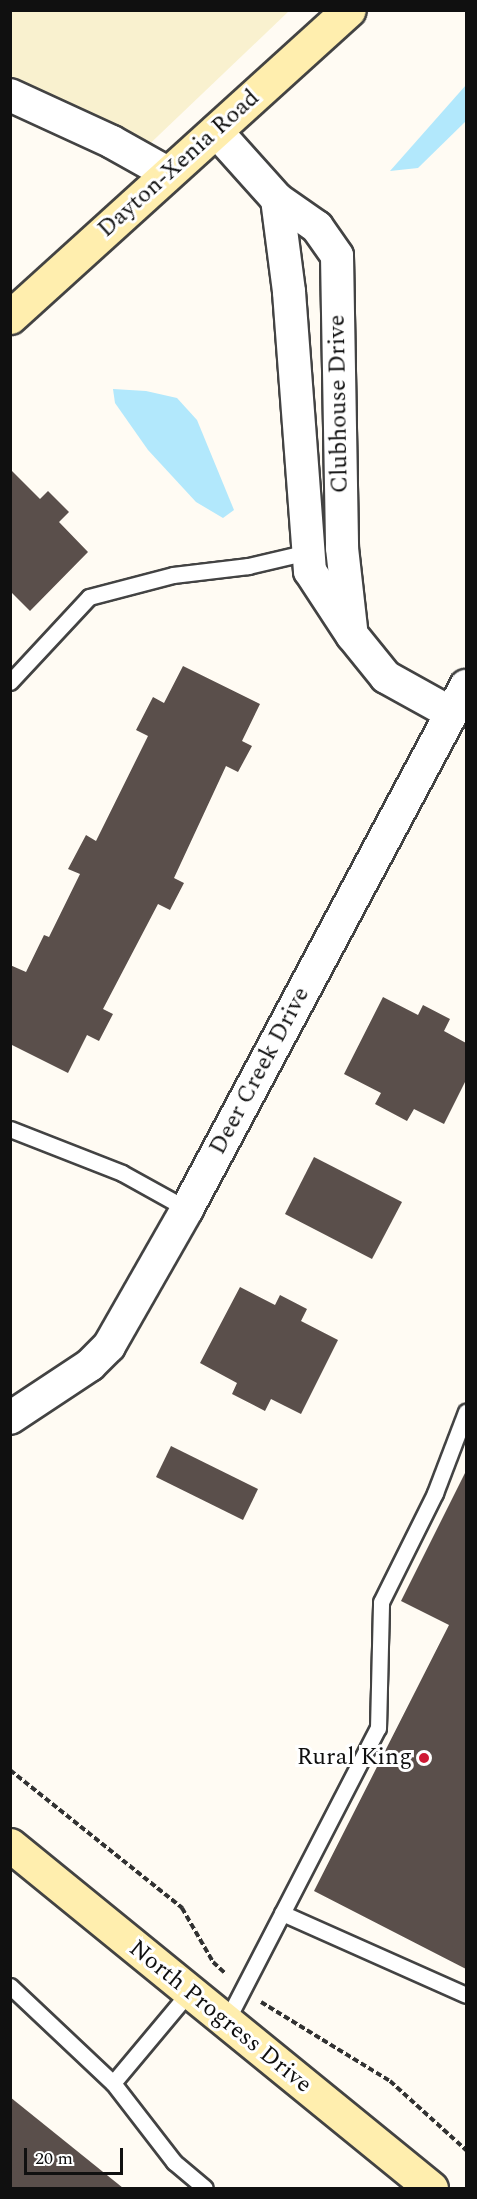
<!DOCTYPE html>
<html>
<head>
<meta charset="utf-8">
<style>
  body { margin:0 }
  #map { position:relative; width:477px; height:2199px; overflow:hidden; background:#fffbf3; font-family:Spectral,serif }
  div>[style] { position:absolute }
  .farmland>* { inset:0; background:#f9f1cf }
  .water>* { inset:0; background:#b2e8fc }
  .building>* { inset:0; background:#5a4f4b }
  .path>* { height:4px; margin-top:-2px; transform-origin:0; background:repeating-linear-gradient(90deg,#323232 0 6px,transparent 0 9px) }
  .roads { filter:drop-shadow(2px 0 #434343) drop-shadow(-2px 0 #434343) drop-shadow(0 2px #434343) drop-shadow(0 -2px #434343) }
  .lane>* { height:15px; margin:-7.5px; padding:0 7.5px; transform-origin:7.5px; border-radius:7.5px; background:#fff }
  .street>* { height:32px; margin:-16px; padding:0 16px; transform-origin:16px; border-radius:16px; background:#fff }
  .secondary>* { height:33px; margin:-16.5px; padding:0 16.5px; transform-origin:16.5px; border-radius:16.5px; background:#ffeeae }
  .dots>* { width:16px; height:16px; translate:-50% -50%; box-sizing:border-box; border:3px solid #fff; border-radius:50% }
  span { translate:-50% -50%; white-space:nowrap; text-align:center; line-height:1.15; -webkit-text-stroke:6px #fff; paint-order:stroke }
  .street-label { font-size:24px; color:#101010 }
  .poi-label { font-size:24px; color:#101010 }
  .right { translate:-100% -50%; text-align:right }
  .frame { position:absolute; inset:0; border:12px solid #101010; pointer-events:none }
  .scale { position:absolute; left:24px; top:2148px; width:99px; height:27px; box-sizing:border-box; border:3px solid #101010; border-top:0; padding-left:8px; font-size:18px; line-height:21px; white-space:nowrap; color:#101010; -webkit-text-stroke:4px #fff; paint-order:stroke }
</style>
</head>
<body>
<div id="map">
  <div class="farmland">
    <i style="clip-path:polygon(11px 11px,289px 11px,137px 156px,11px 85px)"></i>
  </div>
  <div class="water">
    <i style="clip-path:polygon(466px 85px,466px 121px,418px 168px,390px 171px)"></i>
    <i style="clip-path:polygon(113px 389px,146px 391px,177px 398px,197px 420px,234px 510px,223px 518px,196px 502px,148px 450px,115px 403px)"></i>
  </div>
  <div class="building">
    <i style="clip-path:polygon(10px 469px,40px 499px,48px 491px,69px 512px,59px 522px,88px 552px,30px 611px,10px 591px)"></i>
    <i style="clip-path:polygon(183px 666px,260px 704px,242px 741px,252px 746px,238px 772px,226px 766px,174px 878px,184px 883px,170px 910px,158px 904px,103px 1009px,113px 1014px,99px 1041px,87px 1035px,68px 1073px,10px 1044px,10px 965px,26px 972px,44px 935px,49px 937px,80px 874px,68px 869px,86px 835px,96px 841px,148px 736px,136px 730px,153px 697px,164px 703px)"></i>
    <i style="clip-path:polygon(383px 997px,418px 1015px,423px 1005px,450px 1019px,444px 1031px,466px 1043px,466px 1080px,444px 1124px,414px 1109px,407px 1121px,375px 1104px,381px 1093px,344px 1074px)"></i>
    <i style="clip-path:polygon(314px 1157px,402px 1202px,372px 1259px,285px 1214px)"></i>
    <i style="clip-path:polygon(240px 1287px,275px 1305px,280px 1295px,307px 1309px,301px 1321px,338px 1340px,301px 1414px,271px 1399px,265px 1411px,232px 1394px,237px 1383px,200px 1363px)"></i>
    <i style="clip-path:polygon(171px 1446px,258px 1489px,243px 1520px,156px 1477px)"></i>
    <i style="clip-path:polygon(466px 1471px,466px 1969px,314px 1891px,449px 1625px,401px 1601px)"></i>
    <i style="clip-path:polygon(10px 2097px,123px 2188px,10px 2188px)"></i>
  </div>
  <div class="path">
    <i style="left:10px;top:1770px;width:221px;rotate:38.7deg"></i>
    <i style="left:182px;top:1908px;width:62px;rotate:60.1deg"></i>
    <i style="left:213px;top:1962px;width:16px;rotate:43deg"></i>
    <i style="left:261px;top:2002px;width:151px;rotate:31.5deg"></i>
    <i style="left:390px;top:2081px;width:103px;rotate:42.2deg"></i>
  </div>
  <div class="roads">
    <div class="lane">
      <i style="left:10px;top:682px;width:116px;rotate:-47.1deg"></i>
      <i style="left:89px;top:597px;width:87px;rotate:-14.7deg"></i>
      <i style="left:173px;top:575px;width:76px;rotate:-6.8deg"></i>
      <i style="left:248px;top:566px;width:66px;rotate:-13.2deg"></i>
      <i style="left:10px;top:1129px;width:120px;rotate:21.4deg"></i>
      <i style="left:122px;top:1173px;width:74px;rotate:29deg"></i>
      <i style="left:282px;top:1913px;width:201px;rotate:24deg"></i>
      <i style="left:10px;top:1986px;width:141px;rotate:43.3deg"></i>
      <i style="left:113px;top:2083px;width:119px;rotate:-50.1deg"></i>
      <i style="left:226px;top:2022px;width:331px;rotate:-62.7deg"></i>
      <i style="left:378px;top:1728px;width:126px;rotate:-88.6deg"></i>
      <i style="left:381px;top:1602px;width:122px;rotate:-63.6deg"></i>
      <i style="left:435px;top:1493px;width:87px;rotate:-69.1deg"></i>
      <i style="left:113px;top:2083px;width:100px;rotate:52.3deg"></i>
      <i style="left:174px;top:2162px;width:40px;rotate:40deg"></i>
    </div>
    <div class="street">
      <i style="left:10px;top:95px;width:112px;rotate:24.7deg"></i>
      <i style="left:112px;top:142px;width:65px;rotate:29.3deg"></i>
      <i style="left:216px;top:131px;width:91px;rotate:48.1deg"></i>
      <i style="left:277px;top:199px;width:49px;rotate:35deg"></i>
      <i style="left:317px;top:227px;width:35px;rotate:55deg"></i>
      <i style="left:337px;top:256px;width:292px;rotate:89deg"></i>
      <i style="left:342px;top:548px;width:81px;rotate:83.6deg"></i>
      <i style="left:277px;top:199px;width:94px;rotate:82.6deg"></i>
      <i style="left:289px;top:292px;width:280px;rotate:85.7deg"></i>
      <i style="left:310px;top:571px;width:77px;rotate:56.7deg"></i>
      <i style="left:352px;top:635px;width:54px;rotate:51deg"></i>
      <i style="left:386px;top:677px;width:74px;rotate:29deg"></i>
      <i style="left:10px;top:1418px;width:96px;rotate:-33.5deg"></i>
      <i style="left:90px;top:1365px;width:27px;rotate:-45deg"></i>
      <i style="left:109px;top:1346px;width:158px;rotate:-60.3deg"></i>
      <i style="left:187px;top:1209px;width:593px;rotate:-61.92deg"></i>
    </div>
    <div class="secondary">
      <i style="left:10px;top:317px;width:457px;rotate:-42.2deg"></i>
      <i style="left:10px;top:1845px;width:543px;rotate:39.17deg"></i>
    </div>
  </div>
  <div class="dots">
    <i style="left:424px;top:1758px;background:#cf1934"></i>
  </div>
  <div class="street-label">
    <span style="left:179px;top:164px;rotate:-42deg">Dayton-Xenia Road</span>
    <span style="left:339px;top:404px;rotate:-91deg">Clubhouse Drive</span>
    <span style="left:260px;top:1071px;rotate:-62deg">Deer Creek Drive</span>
    <span style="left:220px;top:2017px;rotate:39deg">North Progress Drive</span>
  </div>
  <div class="poi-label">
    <span class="right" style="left:412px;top:1758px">Rural King</span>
  </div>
  <div class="frame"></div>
  <div class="scale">20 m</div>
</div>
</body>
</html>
